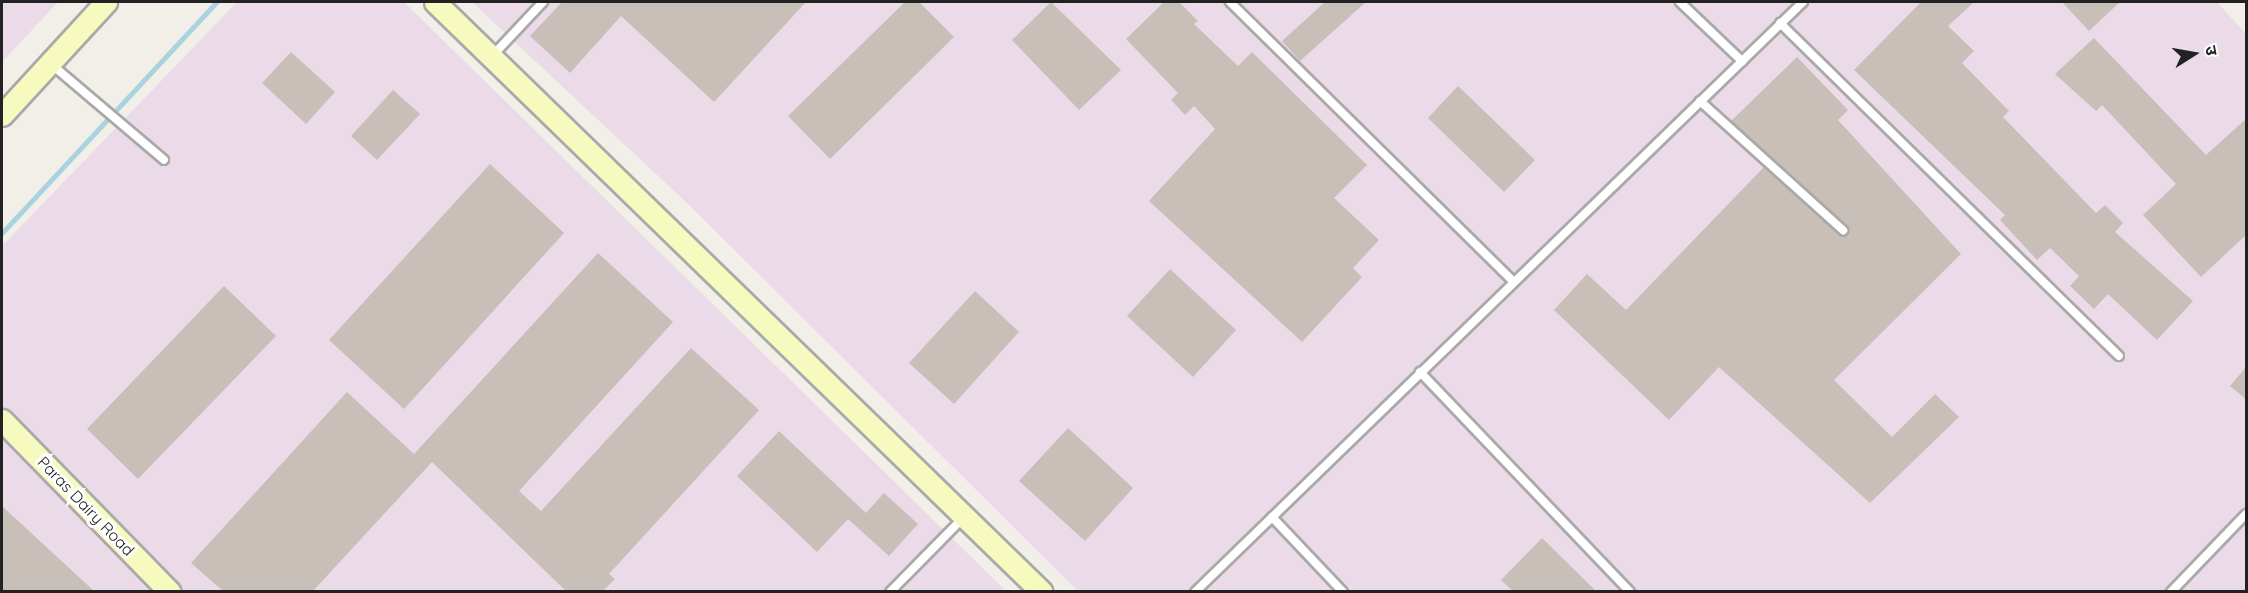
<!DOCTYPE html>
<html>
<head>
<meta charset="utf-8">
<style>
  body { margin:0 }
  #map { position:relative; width:2248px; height:593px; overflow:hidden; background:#f2efe9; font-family:Quicksand,"Noto Sans Devanagari",sans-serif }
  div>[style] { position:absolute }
  .industrial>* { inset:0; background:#ebdbe8 }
  .stream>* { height:4.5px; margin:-2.25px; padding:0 2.25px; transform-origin:2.25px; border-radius:2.25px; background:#aad3df }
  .building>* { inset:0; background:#c7bfb8 }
  .roads { filter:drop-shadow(2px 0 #a9a9a9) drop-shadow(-2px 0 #a9a9a9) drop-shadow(0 2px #a9a9a9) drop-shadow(0 -2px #a9a9a9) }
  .lane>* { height:8px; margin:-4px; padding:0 4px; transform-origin:4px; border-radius:4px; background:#fff }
  .secondary>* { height:21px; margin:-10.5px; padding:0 10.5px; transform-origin:10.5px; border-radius:10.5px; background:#f7fabf }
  span { translate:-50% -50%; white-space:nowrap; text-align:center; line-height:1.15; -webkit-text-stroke:6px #fff; paint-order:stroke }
  .street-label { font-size:16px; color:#222 }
  .frame { position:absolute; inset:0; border:3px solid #222; pointer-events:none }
  .north { position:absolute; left:2164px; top:24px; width:60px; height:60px; -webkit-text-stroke:4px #fff; paint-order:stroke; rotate:79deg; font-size:16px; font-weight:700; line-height:24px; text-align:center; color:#222 }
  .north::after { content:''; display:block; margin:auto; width:21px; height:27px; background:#222; clip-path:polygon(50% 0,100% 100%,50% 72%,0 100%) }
</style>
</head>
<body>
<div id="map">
  <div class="industrial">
    <i style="clip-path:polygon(2px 2px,58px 2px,2px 62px)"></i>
    <i style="clip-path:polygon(237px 2px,404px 2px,1006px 591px,2px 591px,2px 246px)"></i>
    <i style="clip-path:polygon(472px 2px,2217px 2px,2246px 34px,2246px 591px,1078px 591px,687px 203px)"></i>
  </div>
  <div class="stream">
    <i style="left:2px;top:233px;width:316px;rotate:-47.1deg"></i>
  </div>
  <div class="building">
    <i style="clip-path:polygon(562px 2px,806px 2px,714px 102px,621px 16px,570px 73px,530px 36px)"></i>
    <i style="clip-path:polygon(905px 2px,919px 2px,954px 37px,830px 159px,788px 116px)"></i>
    <i style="clip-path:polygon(1051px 2px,1121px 70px,1079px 110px,1012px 40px)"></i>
    <i style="clip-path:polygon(1164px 2px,1179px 2px,1198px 21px,1194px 24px,1238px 66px,1252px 52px,1367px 165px,1334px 198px,1379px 240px,1353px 268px,1362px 277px,1302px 342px,1149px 201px,1215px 129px,1194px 106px,1185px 115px,1171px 100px,1178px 93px,1126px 39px)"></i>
    <i style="clip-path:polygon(1325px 2px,1366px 2px,1300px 61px,1282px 41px)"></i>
    <i style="clip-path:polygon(1921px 2px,1974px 2px,1948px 26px,1974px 51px,1962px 63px,2009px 111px,2003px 117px,2096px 213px,2105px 205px,2123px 223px,2115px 232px,2193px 301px,2157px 340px,2108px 294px,2094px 309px,2070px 286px,2079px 276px,2050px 248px,2037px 260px,2000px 220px,2005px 215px,1854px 70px)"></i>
    <i style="clip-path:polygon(2062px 2px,2120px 2px,2089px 31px)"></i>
    <i style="clip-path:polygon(2094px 38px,2206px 155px,2247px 118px,2247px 234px,2201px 277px,2143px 215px,2176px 184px,2102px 105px,2096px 111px,2055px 74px)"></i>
    <i style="clip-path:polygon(291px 52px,335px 92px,306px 124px,262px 83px)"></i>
    <i style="clip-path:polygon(1797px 57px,1848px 110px,1838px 120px,1961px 254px,1834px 380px,1892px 437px,1935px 394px,1959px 417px,1870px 503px,1719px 367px,1669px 420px,1554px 310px,1587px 274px,1626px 310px,1764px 167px,1839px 234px,1847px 234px,1847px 226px,1731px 121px)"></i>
    <i style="clip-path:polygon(1458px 86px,1535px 160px,1504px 192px,1428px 118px)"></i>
    <i style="clip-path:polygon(393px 90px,420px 114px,377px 160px,351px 136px)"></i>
    <i style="clip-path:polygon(490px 164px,564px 233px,404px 409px,329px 340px)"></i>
    <i style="clip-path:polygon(598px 253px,673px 322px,519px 491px,541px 511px,691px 348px,759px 410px,609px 574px,615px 579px,603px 591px,566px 591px,432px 462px,313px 591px,223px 591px,191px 563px,347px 392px,414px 454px)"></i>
    <i style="clip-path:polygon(1170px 269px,1236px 330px,1193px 377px,1127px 316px)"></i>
    <i style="clip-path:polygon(224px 286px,276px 336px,138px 479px,87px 429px)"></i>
    <i style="clip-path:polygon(975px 291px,1019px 332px,954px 404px,909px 363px)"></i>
    <i style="clip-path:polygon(2247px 366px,2247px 400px,2230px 386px)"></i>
    <i style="clip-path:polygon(1068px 428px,1133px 488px,1085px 541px,1019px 481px)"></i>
    <i style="clip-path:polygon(779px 431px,866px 513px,884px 493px,918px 524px,889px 556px,848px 519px,817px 552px,737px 476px)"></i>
    <i style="clip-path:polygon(2px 506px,94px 591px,2px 591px)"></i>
    <i style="clip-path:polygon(1542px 538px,1596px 591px,1513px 591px,1501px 580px)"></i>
  </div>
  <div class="roads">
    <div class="lane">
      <i style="left:1230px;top:2px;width:397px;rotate:44.6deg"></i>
      <i style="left:1680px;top:2px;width:86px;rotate:43.6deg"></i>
      <i style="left:1780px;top:23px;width:475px;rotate:44.5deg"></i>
      <i style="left:493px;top:55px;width:73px;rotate:-46.7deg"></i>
      <i style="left:51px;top:64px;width:148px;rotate:40.3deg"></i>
      <i style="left:1700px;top:101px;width:193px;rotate:42.1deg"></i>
      <i style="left:1420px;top:372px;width:304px;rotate:46.3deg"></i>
      <i style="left:1272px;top:517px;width:103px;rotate:46.6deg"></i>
      <i style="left:890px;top:592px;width:105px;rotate:-45.4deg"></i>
      <i style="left:1195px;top:592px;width:847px;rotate:-44.14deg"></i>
      <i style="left:2171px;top:592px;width:108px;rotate:-46.1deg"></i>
    </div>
    <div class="secondary">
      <i style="left:435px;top:2px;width:846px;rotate:44.19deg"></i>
      <i style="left:2px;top:115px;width:154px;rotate:-47.4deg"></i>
      <i style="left:2px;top:420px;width:240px;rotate:45.7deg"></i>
    </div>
  </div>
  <div class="street-label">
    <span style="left:86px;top:506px;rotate:46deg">Paras Dairy Road</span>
  </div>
  <div class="frame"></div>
  <div class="north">उ</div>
</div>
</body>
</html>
